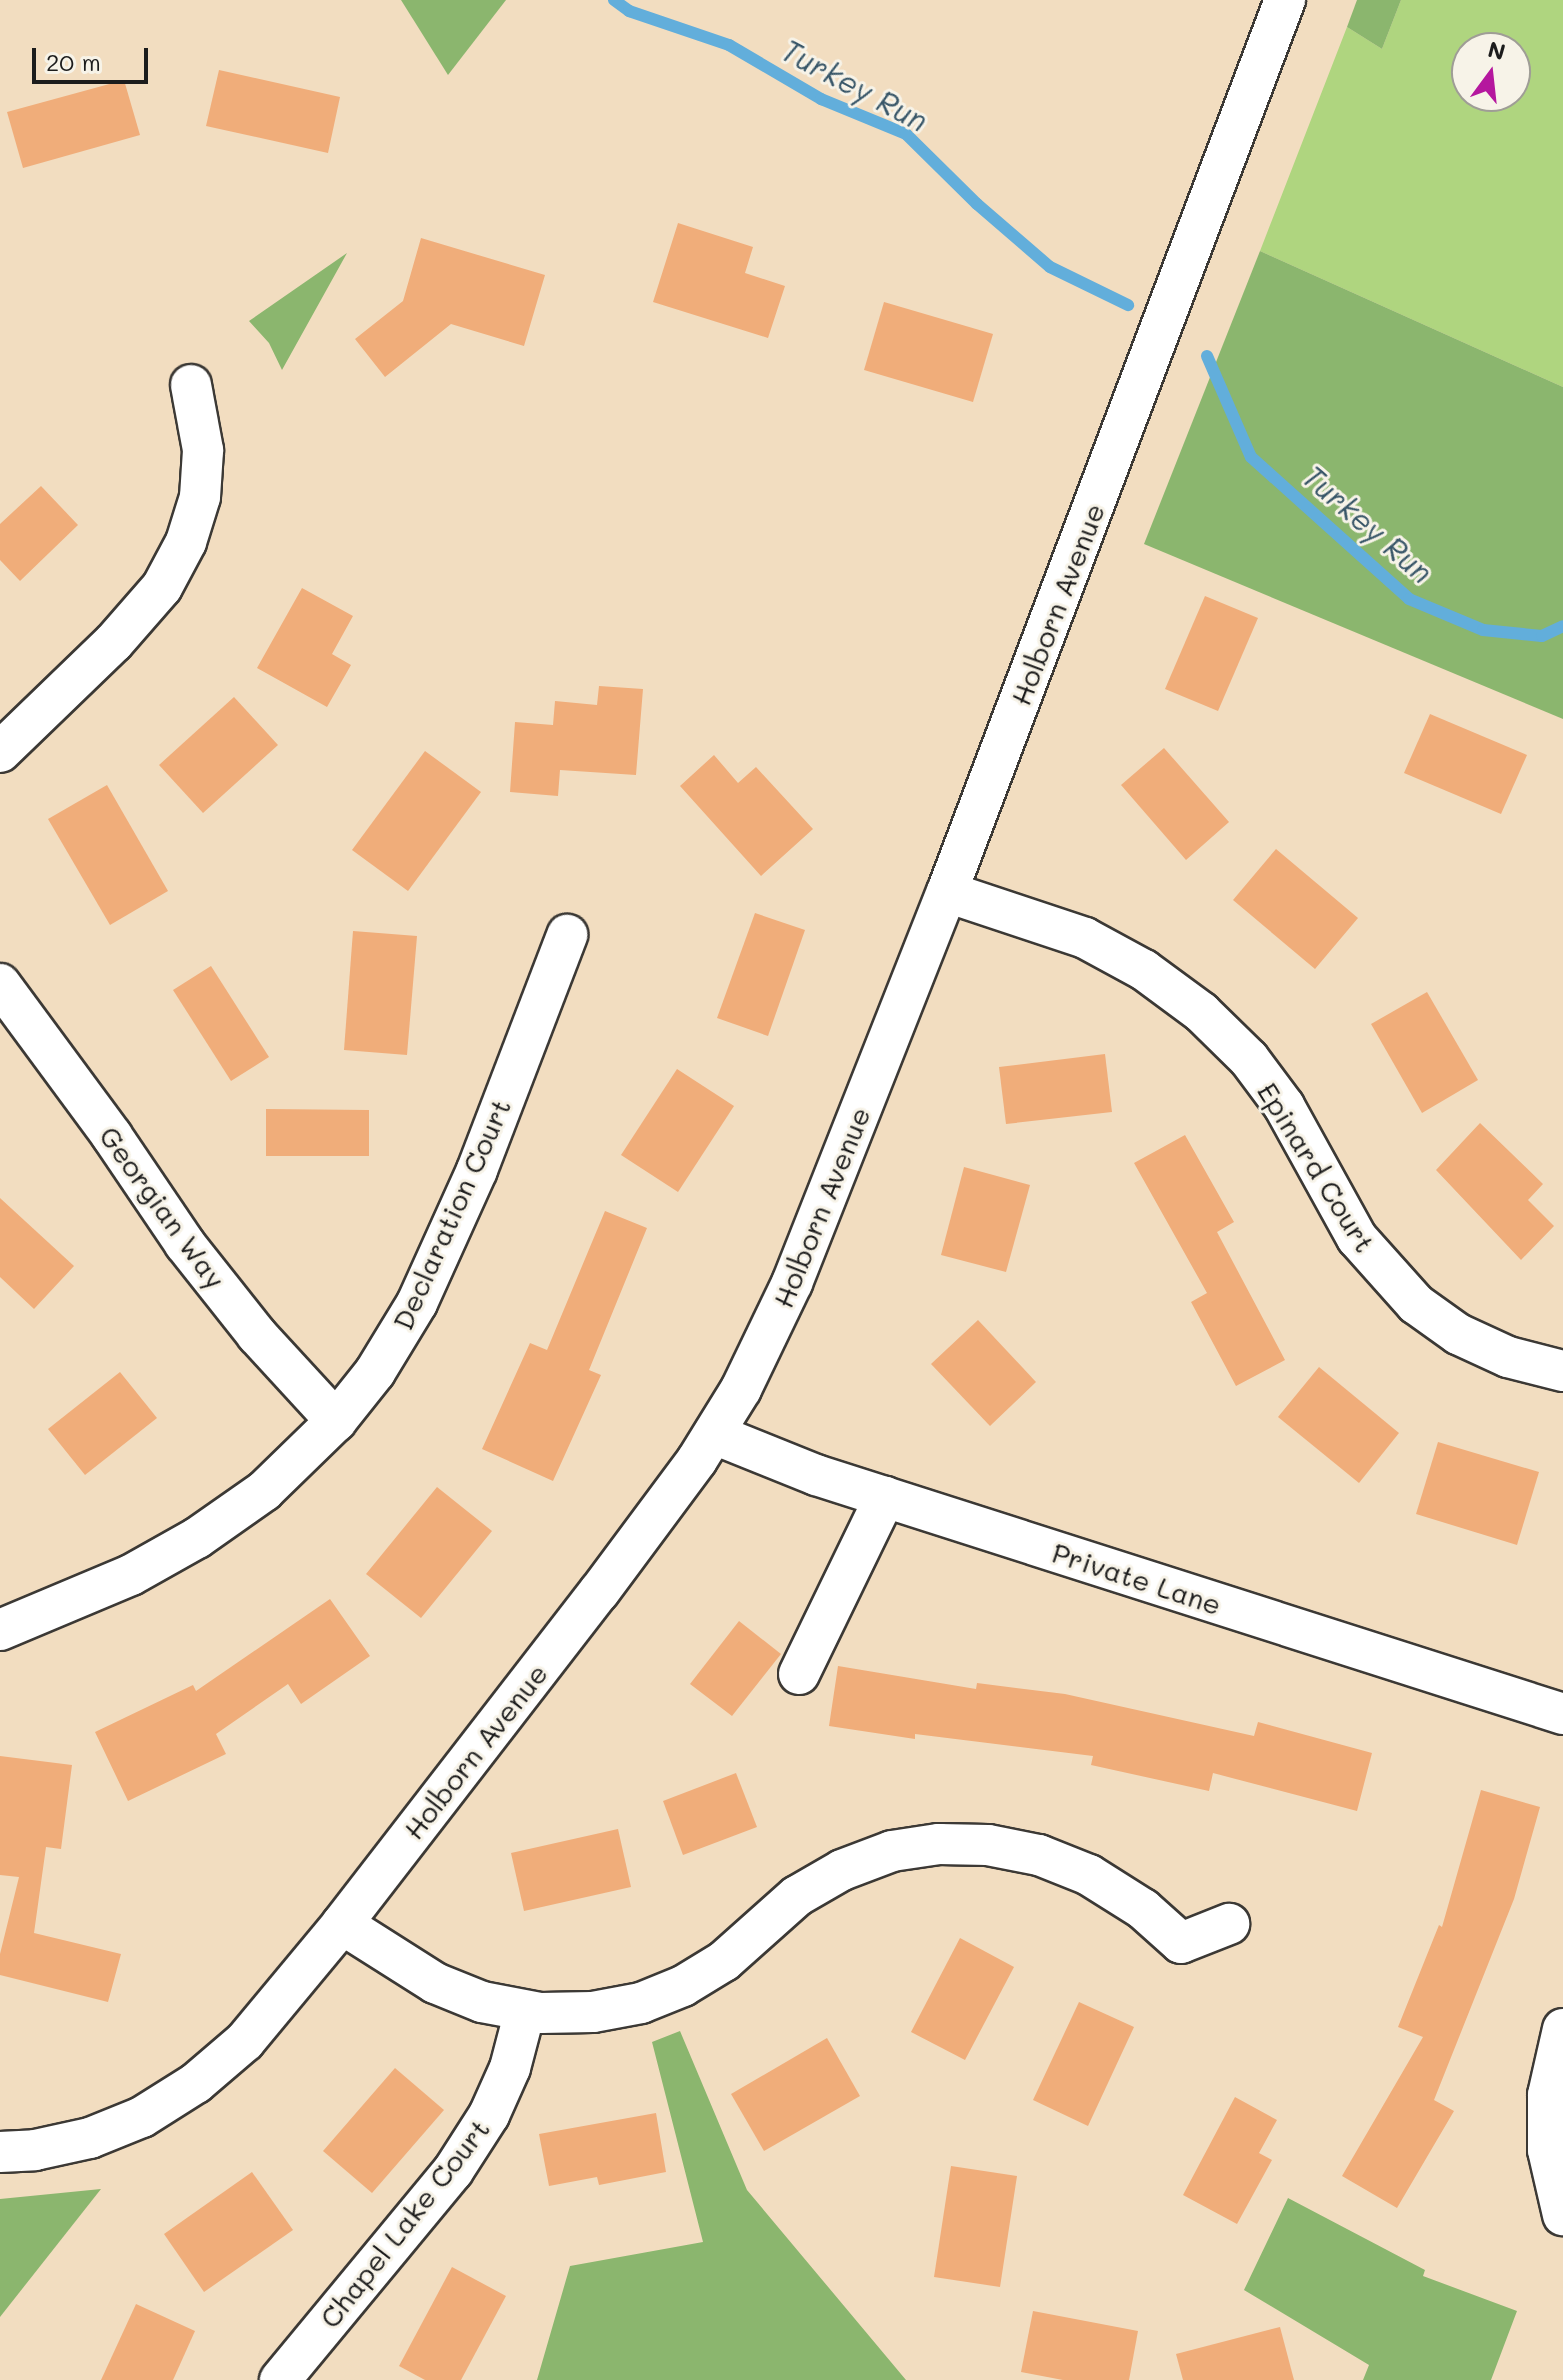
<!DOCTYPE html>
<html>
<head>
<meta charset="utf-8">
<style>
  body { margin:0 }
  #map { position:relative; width:1563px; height:2380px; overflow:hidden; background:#f2ddc0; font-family:Mali,sans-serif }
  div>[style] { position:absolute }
  .green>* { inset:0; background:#afd57f }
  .forest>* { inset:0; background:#8bb66e }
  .stream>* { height:12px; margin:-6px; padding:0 6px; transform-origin:6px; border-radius:6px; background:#62aedb }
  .building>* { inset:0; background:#f0ad7a }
  .roads { filter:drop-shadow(2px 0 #3c3935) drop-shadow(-2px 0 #3c3935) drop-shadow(0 2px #3c3935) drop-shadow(0 -2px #3c3935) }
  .minor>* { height:40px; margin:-20px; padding:0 20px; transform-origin:20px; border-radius:20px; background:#fff }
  span { translate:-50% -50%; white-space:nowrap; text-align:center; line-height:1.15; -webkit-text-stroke:6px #f7f3e8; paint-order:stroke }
  .street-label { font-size:28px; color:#1c1c1c }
  .water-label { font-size:30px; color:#385668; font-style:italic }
  .north { position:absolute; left:1451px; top:32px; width:80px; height:80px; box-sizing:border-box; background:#f7f3e8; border:2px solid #9f9d96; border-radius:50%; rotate:15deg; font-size:22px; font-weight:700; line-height:32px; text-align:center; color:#1c1c1c }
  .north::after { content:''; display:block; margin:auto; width:28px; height:36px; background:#b5179e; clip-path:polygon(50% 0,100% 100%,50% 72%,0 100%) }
  .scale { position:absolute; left:32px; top:48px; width:116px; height:36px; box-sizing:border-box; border:4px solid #1c1c1c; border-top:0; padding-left:10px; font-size:24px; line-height:28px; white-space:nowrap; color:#1c1c1c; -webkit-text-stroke:6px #f7f3e8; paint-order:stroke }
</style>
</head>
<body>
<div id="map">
  <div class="green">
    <i style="clip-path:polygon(evenodd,1401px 0,1563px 0,1563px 387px,1260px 251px,1347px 27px,1382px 49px,1401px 0,1467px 48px,1515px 48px,1515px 96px,1467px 96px,1467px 48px)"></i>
  </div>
  <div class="forest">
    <i style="clip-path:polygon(401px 0,506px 0,448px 75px)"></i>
    <i style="clip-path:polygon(1357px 0,1401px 0,1382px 49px,1347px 27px)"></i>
    <i style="clip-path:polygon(1260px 251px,1563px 387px,1563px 719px,1144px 544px)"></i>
    <i style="clip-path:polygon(347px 253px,282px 370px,269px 343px,249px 321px)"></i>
    <i style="clip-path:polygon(680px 2031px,747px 2190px,906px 2380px,537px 2380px,570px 2266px,703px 2242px,652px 2042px)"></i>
    <i style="clip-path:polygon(101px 2189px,0 2317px,0 2199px)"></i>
    <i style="clip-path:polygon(1288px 2198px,1425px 2270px,1423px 2276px,1517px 2311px,1491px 2380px,1363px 2380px,1369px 2365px,1244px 2290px)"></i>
  </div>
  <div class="stream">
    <i style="left:614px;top:0;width:19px;rotate:36deg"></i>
    <i style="left:629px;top:11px;width:106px;rotate:18.8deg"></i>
    <i style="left:729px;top:45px;width:107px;rotate:30.4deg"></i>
    <i style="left:821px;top:99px;width:92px;rotate:22.4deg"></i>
    <i style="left:906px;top:134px;width:100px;rotate:44.6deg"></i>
    <i style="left:977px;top:204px;width:96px;rotate:40.8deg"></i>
    <i style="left:1050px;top:267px;width:87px;rotate:26deg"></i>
    <i style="left:1207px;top:356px;width:110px;rotate:66.5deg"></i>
    <i style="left:1251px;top:457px;width:212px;rotate:41.9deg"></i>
    <i style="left:1409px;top:599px;width:80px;rotate:22.7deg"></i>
    <i style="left:1483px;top:630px;width:59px;rotate:5.8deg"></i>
    <i style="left:1542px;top:636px;width:23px;rotate:-25deg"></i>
  </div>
  <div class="building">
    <i style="clip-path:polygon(219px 70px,340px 97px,328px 153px,206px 126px)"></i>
    <i style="clip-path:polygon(124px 80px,140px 135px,23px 168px,7px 112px)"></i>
    <i style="clip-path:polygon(678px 223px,753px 247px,745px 273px,785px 286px,768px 338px,653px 302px)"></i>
    <i style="clip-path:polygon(421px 238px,545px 275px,524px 346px,451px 324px,385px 377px,355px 339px,403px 301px)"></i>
    <i style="clip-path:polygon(884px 302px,993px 334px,973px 402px,864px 370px)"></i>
    <i style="clip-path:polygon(41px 486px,78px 525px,20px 581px,0 560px,0 524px)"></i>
    <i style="clip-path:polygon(302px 588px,353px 616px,332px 654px,351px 665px,327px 707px,257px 668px)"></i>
    <i style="clip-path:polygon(1205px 596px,1258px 618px,1218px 711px,1165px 689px)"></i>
    <i style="clip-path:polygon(599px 686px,643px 689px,636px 775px,560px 770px,558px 796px,510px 792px,515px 722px,553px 725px,555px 701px,597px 705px)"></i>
    <i style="clip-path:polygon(234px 697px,278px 745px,203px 813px,159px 765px)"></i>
    <i style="clip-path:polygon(1430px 714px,1527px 755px,1501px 814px,1404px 773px)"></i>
    <i style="clip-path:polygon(1164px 748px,1229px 822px,1186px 860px,1121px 785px)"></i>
    <i style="clip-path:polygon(425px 751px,481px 792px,408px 891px,352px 850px)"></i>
    <i style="clip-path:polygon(714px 755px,738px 783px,756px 767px,813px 829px,761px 876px,680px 786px)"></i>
    <i style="clip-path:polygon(107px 785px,168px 891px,110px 925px,48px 819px)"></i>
    <i style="clip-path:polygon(1276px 849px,1358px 918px,1315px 969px,1233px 900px)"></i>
    <i style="clip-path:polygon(755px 913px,805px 930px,768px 1036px,717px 1018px)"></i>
    <i style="clip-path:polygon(353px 931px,417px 936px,407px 1055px,344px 1050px)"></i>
    <i style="clip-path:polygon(211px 966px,269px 1057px,231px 1081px,173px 990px)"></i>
    <i style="clip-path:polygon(1427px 992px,1478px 1080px,1422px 1113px,1371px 1024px)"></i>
    <i style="clip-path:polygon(1105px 1054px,1112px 1112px,1006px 1124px,999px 1067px)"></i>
    <i style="clip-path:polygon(677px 1069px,734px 1106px,678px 1192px,621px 1155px)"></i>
    <i style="clip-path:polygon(266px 1109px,369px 1110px,369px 1156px,266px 1156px)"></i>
    <i style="clip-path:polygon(1480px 1123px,1543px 1184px,1528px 1200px,1554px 1226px,1521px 1260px,1436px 1170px)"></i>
    <i style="clip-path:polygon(1185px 1135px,1234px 1222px,1217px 1232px,1285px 1360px,1236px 1386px,1191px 1302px,1207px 1293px,1134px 1163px)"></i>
    <i style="clip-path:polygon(964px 1167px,1030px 1185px,1006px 1272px,941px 1255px)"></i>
    <i style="clip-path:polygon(0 1198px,74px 1266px,34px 1309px,0 1277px)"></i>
    <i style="clip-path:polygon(605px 1211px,647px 1228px,589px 1370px,601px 1375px,553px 1481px,482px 1449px,530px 1343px,547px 1350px)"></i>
    <i style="clip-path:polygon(978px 1320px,1036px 1382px,990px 1426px,931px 1364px)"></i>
    <i style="clip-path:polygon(1319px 1367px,1399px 1433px,1359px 1483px,1278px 1417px)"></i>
    <i style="clip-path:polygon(120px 1372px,157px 1418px,85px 1475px,48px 1429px)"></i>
    <i style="clip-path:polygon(1438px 1442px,1539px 1472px,1517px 1545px,1416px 1514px)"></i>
    <i style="clip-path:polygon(437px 1487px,492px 1531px,421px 1618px,366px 1574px)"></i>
    <i style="clip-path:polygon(330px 1599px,370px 1656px,301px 1704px,288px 1684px,216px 1734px,226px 1754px,128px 1801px,95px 1732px,193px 1685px,196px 1691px)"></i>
    <i style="clip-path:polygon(739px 1621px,781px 1654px,732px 1716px,690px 1684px)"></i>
    <i style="clip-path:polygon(838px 1666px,976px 1689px,977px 1683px,1065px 1694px,1254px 1736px,1258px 1722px,1372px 1753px,1357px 1811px,1213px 1773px,1209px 1791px,1091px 1765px,1093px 1756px,915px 1734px,915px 1739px,829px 1726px)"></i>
    <i style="clip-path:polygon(0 1756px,72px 1765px,61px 1849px,46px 1847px,34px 1933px,121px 1954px,108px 2002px,0 1975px,0 1954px,19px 1877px,0 1875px)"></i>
    <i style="clip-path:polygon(736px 1773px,757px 1827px,683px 1855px,663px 1801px)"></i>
    <i style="clip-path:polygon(1481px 1790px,1540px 1807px,1514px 1899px,1434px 2100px,1454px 2111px,1397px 2208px,1342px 2176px,1423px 2037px,1398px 2027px,1439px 1925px,1442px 1927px)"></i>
    <i style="clip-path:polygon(618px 1829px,631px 1887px,524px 1911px,511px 1853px)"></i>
    <i style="clip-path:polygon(960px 1938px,1014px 1967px,965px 2060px,911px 2032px)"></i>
    <i style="clip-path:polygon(1079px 2002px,1134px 2027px,1088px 2126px,1033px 2100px)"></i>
    <i style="clip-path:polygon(827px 2038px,860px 2096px,764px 2151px,731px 2094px)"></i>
    <i style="clip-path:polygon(395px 2068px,444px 2110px,372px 2193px,323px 2151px)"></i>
    <i style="clip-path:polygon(1235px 2097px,1277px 2120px,1259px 2153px,1272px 2160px,1237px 2224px,1183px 2195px)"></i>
    <i style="clip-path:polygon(656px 2113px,666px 2172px,599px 2185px,597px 2177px,549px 2186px,539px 2134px)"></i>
    <i style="clip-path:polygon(951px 2166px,1017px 2176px,1000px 2287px,934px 2277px)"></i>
    <i style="clip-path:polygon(252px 2172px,293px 2230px,204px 2292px,164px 2234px)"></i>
    <i style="clip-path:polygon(452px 2267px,506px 2296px,461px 2380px,425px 2380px,399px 2366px)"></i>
    <i style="clip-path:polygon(136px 2304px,195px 2331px,173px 2380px,101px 2380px)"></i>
    <i style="clip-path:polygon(1033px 2311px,1138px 2331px,1129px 2380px,1063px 2380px,1021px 2372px)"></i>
    <i style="clip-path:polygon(1280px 2327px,1294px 2380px,1183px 2380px,1176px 2354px)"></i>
  </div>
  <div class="roads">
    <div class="minor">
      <i style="left:0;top:752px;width:158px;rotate:-44deg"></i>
      <i style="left:114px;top:642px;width:73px;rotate:-48.9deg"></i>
      <i style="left:162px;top:587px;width:51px;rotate:-61.9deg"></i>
      <i style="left:186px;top:542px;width:47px;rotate:-72.7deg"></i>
      <i style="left:200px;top:497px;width:47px;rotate:-86.3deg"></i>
      <i style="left:203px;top:450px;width:66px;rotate:-100.5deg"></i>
      <i style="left:947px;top:892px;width:145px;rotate:18.4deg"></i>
      <i style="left:1085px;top:938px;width:67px;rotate:28.5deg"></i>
      <i style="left:1144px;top:970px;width:71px;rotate:36.4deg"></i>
      <i style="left:1201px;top:1012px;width:67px;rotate:44.4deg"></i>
      <i style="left:1249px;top:1059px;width:59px;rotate:53.3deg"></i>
      <i style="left:1284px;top:1106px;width:151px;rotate:61.1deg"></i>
      <i style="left:1357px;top:1238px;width:89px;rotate:48.2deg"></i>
      <i style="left:1416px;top:1304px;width:52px;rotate:35.5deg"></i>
      <i style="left:1458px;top:1334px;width:55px;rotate:24.7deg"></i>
      <i style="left:1508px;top:1357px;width:57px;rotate:14.3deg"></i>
      <i style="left:0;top:984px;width:189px;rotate:53.6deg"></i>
      <i style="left:112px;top:1136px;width:130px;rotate:55.9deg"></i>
      <i style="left:185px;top:1244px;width:116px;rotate:51.6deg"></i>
      <i style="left:257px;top:1335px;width:117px;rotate:47.4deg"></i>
      <i style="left:714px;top:1434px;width:110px;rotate:21.9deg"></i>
      <i style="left:816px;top:1475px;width:784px;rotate:17.74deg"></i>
      <i style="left:0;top:1630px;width:142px;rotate:-22.8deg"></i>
      <i style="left:131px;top:1575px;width:76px;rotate:-29.3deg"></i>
      <i style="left:197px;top:1538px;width:82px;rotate:-35deg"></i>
      <i style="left:264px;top:1491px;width:100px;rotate:-44.2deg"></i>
      <i style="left:336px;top:1421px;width:63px;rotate:-51.5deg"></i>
      <i style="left:375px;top:1372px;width:81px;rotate:-58.7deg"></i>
      <i style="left:417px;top:1303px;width:146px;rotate:-65.7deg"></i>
      <i style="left:477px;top:1170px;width:252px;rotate:-69deg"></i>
      <i style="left:799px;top:1674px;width:197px;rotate:-64.1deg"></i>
      <i style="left:342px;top:1924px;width:110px;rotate:32.4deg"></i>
      <i style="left:435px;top:1983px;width:51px;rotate:22deg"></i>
      <i style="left:482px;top:2002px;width:60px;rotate:10.6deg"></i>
      <i style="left:541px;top:2013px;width:52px;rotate:-1.1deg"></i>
      <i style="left:593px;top:2012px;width:49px;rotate:-10.6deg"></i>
      <i style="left:641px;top:2003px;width:45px;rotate:-22deg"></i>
      <i style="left:683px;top:1986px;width:48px;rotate:-31.4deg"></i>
      <i style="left:724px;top:1961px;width:98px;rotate:-41.7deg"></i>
      <i style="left:797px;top:1896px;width:52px;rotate:-30deg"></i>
      <i style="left:842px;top:1870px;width:53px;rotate:-20.8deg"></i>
      <i style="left:892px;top:1851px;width:48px;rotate:-8.5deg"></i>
      <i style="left:939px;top:1844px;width:49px;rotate:1.2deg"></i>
      <i style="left:988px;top:1845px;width:52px;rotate:11.1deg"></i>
      <i style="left:1039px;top:1855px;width:54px;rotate:21.8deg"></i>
      <i style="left:1089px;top:1875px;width:64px;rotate:32.2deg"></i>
      <i style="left:1143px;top:1909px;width:51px;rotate:41.8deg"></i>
      <i style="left:1181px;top:1943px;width:52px;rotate:-21.6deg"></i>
      <i style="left:1563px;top:2029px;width:68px;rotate:102.8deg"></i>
      <i style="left:1548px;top:2095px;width:55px;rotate:90deg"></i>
      <i style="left:1548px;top:2150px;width:67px;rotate:77deg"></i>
      <i style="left:0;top:2152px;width:35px;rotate:-3deg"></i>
      <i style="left:35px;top:2150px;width:56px;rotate:-12.3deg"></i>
      <i style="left:90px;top:2138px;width:56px;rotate:-22deg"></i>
      <i style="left:142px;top:2117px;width:64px;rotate:-32.2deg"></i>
      <i style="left:196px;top:2083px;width:65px;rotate:-40.6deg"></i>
      <i style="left:245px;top:2041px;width:152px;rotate:-50.3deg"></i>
      <i style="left:342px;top:1924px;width:420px;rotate:-52.3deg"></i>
      <i style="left:599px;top:1592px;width:164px;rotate:-53.4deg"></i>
      <i style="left:697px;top:1460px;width:84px;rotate:-58.2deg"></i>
      <i style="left:741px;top:1389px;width:118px;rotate:-64.3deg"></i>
      <i style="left:792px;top:1283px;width:421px;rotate:-68.4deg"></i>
      <i style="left:947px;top:892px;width:954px;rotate:-69.25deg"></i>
      <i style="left:280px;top:2380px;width:271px;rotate:-50.4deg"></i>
      <i style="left:453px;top:2171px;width:67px;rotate:-57.3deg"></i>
      <i style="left:489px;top:2115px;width:51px;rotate:-65.9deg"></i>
      <i style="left:510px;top:2068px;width:59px;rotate:-75.3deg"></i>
    </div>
  </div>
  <div class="street-label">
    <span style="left:1057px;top:604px;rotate:-69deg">Holborn Avenue</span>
    <span style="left:1317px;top:1167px;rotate:58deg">Epinard Court</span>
    <span style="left:163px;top:1207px;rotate:54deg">Georgian Way</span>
    <span style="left:821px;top:1207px;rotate:-68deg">Holborn Avenue</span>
    <span style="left:451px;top:1214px;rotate:-66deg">Declaration Court</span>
    <span style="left:1137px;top:1578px;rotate:18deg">Private Lane</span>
    <span style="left:475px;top:1751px;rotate:-52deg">Holborn Avenue</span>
    <span style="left:404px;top:2223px;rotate:-52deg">Chapel Lake Court</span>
  </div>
  <div class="water-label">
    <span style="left:855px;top:85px;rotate:28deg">Turkey Run</span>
    <span style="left:1368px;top:524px;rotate:41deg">Turkey Run</span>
  </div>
  <div class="north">N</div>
  <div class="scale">20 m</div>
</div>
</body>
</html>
